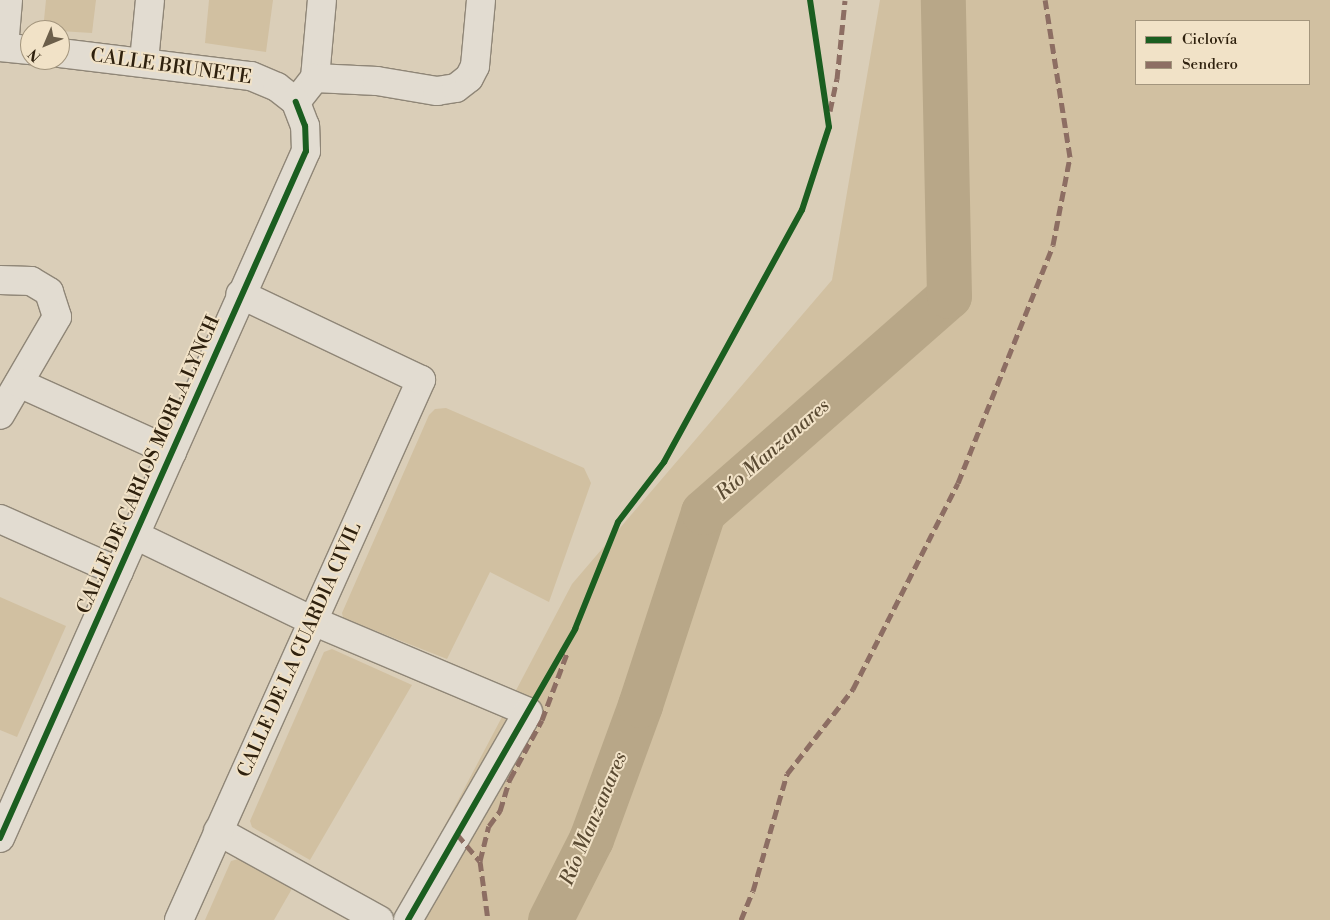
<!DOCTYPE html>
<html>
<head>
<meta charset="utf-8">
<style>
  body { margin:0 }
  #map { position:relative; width:1330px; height:920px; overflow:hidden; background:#daceb8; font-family:"Libre Bodoni",serif }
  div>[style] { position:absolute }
  .green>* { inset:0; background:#d1c0a1 }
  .river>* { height:45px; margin:-22.5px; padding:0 22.5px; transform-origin:22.5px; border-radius:22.5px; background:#b8a788 }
  .roads { filter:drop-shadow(1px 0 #8f8677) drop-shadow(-1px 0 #8f8677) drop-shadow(0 1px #8f8677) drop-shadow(0 -1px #8f8677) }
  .minor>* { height:28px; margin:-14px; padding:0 14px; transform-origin:14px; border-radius:14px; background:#e2dcd1 }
  .quiet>* { height:5px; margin-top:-2.5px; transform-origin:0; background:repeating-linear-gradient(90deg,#8d6e63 0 10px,transparent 0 15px) }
  .cycleway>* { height:6px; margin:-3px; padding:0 3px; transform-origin:3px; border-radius:3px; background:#1b5e20 }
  span { translate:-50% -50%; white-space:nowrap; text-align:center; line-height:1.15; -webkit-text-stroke:4px #f1e2c7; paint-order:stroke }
  .street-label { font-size:19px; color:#2f210e }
  .water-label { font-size:20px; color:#5a4a32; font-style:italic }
  .legend { position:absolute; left:1135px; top:20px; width:175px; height:65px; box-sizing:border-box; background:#f1e2c7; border:1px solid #a3957d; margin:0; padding:6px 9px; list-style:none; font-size:15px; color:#2f210e }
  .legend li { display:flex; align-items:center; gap:10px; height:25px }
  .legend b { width:25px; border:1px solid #a3957d }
  .north { position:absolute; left:20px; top:20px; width:50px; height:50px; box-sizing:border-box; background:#f1e2c7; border:1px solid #a3957d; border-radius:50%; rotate:225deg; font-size:14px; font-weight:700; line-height:20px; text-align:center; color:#2f210e }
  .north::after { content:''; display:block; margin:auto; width:18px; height:22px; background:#6b5e4a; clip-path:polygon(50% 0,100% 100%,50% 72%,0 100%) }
</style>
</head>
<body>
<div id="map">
  <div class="green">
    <i style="clip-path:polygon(46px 0,96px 0,92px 33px,43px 30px)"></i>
    <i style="clip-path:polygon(209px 0,273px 0,266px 52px,205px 43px)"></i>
    <i style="clip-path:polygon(evenodd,880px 0,1330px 0,1330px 920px,395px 920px,572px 584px,832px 280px,880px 0,1136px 21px,1309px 21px,1309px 84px,1136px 84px,1136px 21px)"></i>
    <i style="clip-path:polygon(446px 408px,584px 468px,591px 483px,549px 602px,490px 572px,447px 659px,343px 618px,342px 613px,429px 415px,435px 409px)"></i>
    <i style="clip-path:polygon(0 597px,66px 626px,17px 737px,0 730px)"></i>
    <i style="clip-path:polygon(332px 649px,412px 685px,310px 860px,252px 827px,250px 821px,324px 652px)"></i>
    <i style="clip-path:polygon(242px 858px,293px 887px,274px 920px,205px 920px,231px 861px)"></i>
  </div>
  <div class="river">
    <i style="left:550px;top:920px;width:91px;rotate:-63.2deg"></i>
    <i style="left:591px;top:839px;width:143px;rotate:-69.9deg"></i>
    <i style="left:640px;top:705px;width:203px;rotate:-71.9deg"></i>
    <i style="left:703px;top:512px;width:327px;rotate:-41.3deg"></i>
    <i style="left:949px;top:296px;width:296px;rotate:-91.2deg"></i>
  </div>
  <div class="roads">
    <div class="minor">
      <i style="left:0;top:47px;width:30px;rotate:6deg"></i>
      <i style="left:4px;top:47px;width:47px;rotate:-85.1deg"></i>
      <i style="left:60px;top:53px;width:192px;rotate:6.9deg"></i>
      <i style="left:251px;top:76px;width:28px;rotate:23deg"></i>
      <i style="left:277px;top:87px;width:24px;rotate:38deg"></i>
      <i style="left:144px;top:61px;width:61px;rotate:-84.4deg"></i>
      <i style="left:315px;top:78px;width:78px;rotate:-84.9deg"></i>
      <i style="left:296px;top:102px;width:31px;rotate:-52deg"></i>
      <i style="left:315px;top:78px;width:62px;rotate:2.8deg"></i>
      <i style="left:377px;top:81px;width:61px;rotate:9.5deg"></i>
      <i style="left:437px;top:91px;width:19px;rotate:-9deg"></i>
      <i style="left:456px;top:88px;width:16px;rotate:-38deg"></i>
      <i style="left:469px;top:78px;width:13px;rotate:-63deg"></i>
      <i style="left:475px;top:66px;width:66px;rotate:-84.8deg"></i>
      <i style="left:0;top:280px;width:31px;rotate:2deg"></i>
      <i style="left:31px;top:281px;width:21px;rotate:31deg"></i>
      <i style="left:49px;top:292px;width:26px;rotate:72deg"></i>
      <i style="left:57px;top:317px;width:113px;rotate:120.2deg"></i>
      <i style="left:19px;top:383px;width:168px;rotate:24.3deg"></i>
      <i style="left:0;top:519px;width:130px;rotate:24deg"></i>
      <i style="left:135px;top:535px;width:198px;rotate:25.8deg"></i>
      <i style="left:313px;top:621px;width:233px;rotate:22.9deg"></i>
      <i style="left:528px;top:712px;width:240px;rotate:120deg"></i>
      <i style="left:218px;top:831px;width:184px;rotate:28.9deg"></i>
      <i style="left:0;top:838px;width:752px;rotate:-65.99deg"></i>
      <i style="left:306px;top:151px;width:25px;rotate:-92deg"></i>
      <i style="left:305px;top:126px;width:26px;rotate:-111deg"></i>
      <i style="left:179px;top:920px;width:592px;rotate:-65.86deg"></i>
      <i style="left:421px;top:380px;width:200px;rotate:-154.6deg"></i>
    </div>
  </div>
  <div class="quiet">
    <i style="left:830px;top:111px;width:33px;rotate:-78deg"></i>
    <i style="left:837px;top:79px;width:79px;rotate:-84.2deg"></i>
    <i style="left:457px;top:834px;width:35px;rotate:50deg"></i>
    <i style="left:480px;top:861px;width:60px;rotate:82.3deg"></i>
    <i style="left:480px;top:861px;width:36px;rotate:-76deg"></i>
    <i style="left:489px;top:826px;width:19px;rotate:-54deg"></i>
    <i style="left:500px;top:811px;width:34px;rotate:-73deg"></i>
    <i style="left:510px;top:779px;width:67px;rotate:-61.5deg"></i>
    <i style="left:542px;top:720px;width:74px;rotate:-69.4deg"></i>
    <i style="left:741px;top:920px;width:31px;rotate:-68deg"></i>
    <i style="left:753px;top:891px;width:122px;rotate:-73.8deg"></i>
    <i style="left:787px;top:774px;width:108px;rotate:-52.2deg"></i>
    <i style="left:853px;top:689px;width:231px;rotate:-63deg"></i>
    <i style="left:958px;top:483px;width:256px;rotate:-68.2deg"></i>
    <i style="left:1053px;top:245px;width:90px;rotate:-79.1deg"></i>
    <i style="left:1070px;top:157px;width:159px;rotate:-99deg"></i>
  </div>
  <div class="cycleway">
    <i style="left:0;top:838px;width:752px;rotate:-65.99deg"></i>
    <i style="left:306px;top:151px;width:25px;rotate:-92deg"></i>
    <i style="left:305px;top:126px;width:26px;rotate:-111deg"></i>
    <i style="left:408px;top:920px;width:336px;rotate:-60.1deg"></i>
    <i style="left:575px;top:629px;width:115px;rotate:-68.1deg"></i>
    <i style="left:618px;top:522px;width:76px;rotate:-52.5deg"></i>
    <i style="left:664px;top:462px;width:287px;rotate:-61.3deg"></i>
    <i style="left:802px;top:210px;width:87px;rotate:-72deg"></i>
    <i style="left:829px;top:127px;width:128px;rotate:-98.5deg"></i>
  </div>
  <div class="street-label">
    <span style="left:171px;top:67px;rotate:8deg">CALLE BRUNETE</span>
    <span style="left:149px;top:465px;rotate:-66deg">CALLE DE CARLOS MORLA LYNCH</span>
    <span style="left:300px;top:650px;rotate:-66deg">CALLE DE LA GUARDIA CIVIL</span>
  </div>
  <div class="water-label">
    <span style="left:773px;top:450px;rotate:-41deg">Río Manzanares</span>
    <span style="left:594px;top:819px;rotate:-67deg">Río Manzanares</span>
  </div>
  <ul class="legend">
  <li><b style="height:6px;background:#1b5e20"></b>Ciclovía</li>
  <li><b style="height:6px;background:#8d6e63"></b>Sendero</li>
  </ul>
  <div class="north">N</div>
</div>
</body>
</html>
